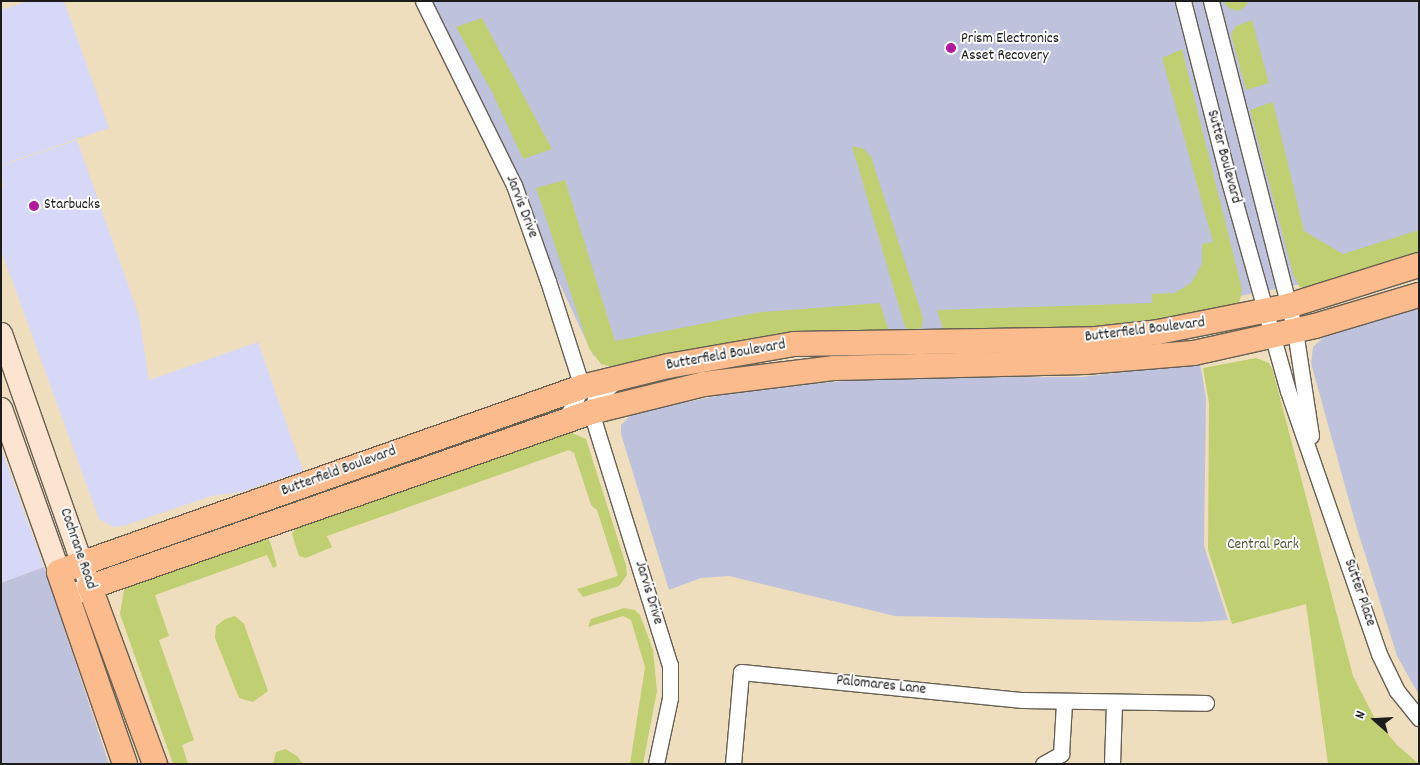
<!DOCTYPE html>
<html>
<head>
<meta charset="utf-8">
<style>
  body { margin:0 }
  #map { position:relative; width:1420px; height:765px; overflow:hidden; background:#eedebd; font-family:Dekko,sans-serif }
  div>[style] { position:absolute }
  .built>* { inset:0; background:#d7d7f8 }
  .industrial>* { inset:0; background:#bfc2dd }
  .green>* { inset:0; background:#bfcf72 }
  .roads { filter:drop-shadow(1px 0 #666054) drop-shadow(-1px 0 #666054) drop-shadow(0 1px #666054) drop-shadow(0 -1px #666054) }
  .minor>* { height:15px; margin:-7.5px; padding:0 7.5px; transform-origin:7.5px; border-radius:7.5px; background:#fff }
  .secondary>* { height:21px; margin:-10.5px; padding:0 10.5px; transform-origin:10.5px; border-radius:10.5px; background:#fde4d1 }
  .primary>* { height:24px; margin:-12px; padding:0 12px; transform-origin:12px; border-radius:12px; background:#fbbb8c }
  .dots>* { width:14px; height:14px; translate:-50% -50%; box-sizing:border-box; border:2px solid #fff; border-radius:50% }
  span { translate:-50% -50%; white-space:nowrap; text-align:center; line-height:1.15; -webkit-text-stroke:4px #fff; paint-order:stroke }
  .poi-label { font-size:15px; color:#1c1c1c }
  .left { translate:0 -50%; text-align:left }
  .street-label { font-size:15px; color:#1c1c1c }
  .park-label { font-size:15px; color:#555b3a }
  .frame { position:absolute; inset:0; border:2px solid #1c1c1c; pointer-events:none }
  .north { position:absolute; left:1350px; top:695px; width:50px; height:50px; -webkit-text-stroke:4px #fff; paint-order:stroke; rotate:289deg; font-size:14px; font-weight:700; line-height:20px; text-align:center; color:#1c1c1c }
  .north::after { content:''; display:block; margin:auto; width:18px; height:22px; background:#1c1c1c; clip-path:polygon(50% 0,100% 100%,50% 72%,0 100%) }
</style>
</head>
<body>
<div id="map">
  <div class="built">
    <i style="clip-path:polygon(28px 1px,64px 1px,109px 128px,1px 165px,1px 10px)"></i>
    <i style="clip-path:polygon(77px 140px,139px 316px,149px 380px,258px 342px,303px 471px,241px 492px,211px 496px,123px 526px,113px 527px,99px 519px,1px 250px,1px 189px,4px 188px,1px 166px)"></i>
    <i style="clip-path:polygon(1px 448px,44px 567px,1px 583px)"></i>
  </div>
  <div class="industrial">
    <i style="clip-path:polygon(427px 1px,1419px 1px,1419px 250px,1333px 278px,1084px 326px,612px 363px,593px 355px)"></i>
    <i style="clip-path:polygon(1419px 306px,1419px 695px,1397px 656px,1355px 522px,1311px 363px,1313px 347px,1325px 336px)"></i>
    <i style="clip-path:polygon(1200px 363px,1206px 398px,1204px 546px,1228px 620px,1196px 622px,895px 616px,729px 576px,701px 578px,669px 590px,621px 434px,621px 425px,633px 413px,756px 388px,881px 378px,1082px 377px)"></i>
    <i style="clip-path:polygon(44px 567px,109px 764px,1px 764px,1px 583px)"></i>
  </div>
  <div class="green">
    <i style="clip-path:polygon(1224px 1px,1246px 1px,1247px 5px,1239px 11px,1228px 8px)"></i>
    <i style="clip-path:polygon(482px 18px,552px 149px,523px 159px,493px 94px,456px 27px)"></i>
    <i style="clip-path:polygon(1252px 20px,1269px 83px,1246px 90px,1231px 34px,1236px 26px)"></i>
    <i style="clip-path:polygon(1182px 49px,1242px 289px,1240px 300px,1233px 311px,1132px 328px,944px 332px,937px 310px,1152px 303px,1152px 294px,1175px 293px,1191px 283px,1202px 264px,1202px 244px,1213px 242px,1162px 58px)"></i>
    <i style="clip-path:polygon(1273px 102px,1304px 231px,1343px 254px,1419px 230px,1419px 258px,1315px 290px,1300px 287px,1293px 274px,1250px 110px)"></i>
    <i style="clip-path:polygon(852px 146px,864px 149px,871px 157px,923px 318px,922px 327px,913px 332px,905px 327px)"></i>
    <i style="clip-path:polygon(565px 180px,615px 341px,761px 312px,880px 303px,889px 332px,618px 368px,601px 364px,589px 348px,536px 188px)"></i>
    <i style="clip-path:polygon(1256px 358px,1269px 363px,1273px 371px,1353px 676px,1375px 719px,1397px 745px,1419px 764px,1328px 764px,1306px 604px,1232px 624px,1208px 550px,1209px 403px,1203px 368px)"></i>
    <i style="clip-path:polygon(568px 431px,586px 439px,626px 565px,627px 575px,619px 586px,583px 597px,577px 589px,618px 576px,597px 510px,591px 505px,574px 453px,569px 450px,327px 536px,332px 547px,306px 558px,299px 556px,292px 534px,296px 526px)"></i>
    <i style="clip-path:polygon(265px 537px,270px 541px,277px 566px,273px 568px,267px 555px,155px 595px,169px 636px,159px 640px,194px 740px,182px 745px,188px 764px,173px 764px,120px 614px,124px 590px,131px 583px)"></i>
    <i style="clip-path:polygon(624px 608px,635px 610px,640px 615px,653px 650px,657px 691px,643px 764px,630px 764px,645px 667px,631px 620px,623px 616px,588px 627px,591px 619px)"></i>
    <i style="clip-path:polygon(235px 616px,244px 624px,268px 691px,253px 702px,239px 698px,215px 638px,216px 626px,225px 619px)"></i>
    <i style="clip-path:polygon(285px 749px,297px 756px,303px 764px,273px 764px,276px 752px)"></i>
  </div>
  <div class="roads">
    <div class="minor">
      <i style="left:423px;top:1px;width:205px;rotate:63.7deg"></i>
      <i style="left:514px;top:185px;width:102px;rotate:70.5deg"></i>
      <i style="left:548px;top:281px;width:111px;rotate:72.2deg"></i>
      <i style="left:582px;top:387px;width:37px;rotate:117deg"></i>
      <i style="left:1183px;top:1px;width:179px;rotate:75.7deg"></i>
      <i style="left:1227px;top:174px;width:225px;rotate:74.3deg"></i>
      <i style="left:1288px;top:391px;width:278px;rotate:70.9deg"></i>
      <i style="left:1379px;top:654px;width:41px;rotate:64.1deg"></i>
      <i style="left:1397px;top:691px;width:35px;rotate:51deg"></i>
      <i style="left:1211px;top:1px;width:341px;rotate:75.7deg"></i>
      <i style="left:1295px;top:331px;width:106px;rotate:81.3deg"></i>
      <i style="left:615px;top:382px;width:26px;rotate:140deg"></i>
      <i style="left:595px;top:399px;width:14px;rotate:107deg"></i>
      <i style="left:591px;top:412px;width:265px;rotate:72.7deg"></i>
      <i style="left:670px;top:665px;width:33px;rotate:90deg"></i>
      <i style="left:670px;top:698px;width:67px;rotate:102deg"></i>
      <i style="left:733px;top:764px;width:92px;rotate:-85deg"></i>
      <i style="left:741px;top:672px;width:283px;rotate:5.7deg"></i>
      <i style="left:1023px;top:700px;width:183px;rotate:0.9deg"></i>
      <i style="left:1043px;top:764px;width:21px;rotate:-29deg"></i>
      <i style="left:1061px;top:754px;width:51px;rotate:-86.6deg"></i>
      <i style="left:1112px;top:764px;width:61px;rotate:-88.1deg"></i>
    </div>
    <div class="secondary">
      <i style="left:1px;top:333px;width:269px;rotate:70.7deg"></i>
      <i style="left:90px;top:587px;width:18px;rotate:158deg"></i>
      <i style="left:1px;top:408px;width:174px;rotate:70.5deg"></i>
    </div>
    <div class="primary">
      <i style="left:125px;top:764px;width:203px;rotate:-109deg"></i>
      <i style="left:59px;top:572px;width:26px;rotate:-21deg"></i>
      <i style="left:83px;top:563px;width:529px;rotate:-19.43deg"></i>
      <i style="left:582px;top:387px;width:89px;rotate:-13.7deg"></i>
      <i style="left:668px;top:366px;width:128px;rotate:-9.9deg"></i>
      <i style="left:794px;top:344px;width:302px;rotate:-0.9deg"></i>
      <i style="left:1096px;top:339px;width:62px;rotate:-6.4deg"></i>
      <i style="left:1158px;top:332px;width:133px;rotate:-11.3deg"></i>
      <i style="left:1288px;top:306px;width:137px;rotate:-17.4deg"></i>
      <i style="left:155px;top:764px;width:189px;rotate:-110.2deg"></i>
      <i style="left:90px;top:587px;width:531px;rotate:-19.25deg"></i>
      <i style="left:591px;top:412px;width:116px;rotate:-13.9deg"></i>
      <i style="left:704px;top:384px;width:132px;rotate:-7deg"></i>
      <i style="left:835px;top:368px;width:250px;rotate:-1.4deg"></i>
      <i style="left:1085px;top:362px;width:109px;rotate:-4.7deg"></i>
      <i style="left:1194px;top:353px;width:124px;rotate:-12.6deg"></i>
      <i style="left:1315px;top:326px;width:109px;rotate:-16.6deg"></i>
    </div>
  </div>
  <div class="dots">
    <i style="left:951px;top:48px;background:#b5179e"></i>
    <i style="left:34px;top:206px;background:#b5179e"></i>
  </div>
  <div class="poi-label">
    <span class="left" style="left:961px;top:48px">Prism Electronics<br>Asset Recovery</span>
    <span class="left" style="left:44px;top:206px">Starbucks</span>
  </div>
  <div class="street-label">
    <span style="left:1223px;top:157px;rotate:75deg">Sutter Boulevard</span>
    <span style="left:521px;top:207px;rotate:69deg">Jarvis Drive</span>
    <span style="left:1145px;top:331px;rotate:-7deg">Butterfield Boulevard</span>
    <span style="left:726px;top:356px;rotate:-10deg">Butterfield Boulevard</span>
    <span style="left:339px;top:472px;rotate:-20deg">Butterfield Boulevard</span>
    <span style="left:77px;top:549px;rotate:71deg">Cochrane Road</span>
    <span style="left:648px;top:593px;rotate:73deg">Jarvis Drive</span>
    <span style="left:1359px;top:593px;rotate:71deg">Sutter Place</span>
    <span style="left:881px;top:686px;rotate:6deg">Palomares Lane</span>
  </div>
  <div class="park-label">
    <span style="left:1263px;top:546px">Central Park</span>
  </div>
  <div class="frame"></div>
  <div class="north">N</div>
</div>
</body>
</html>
